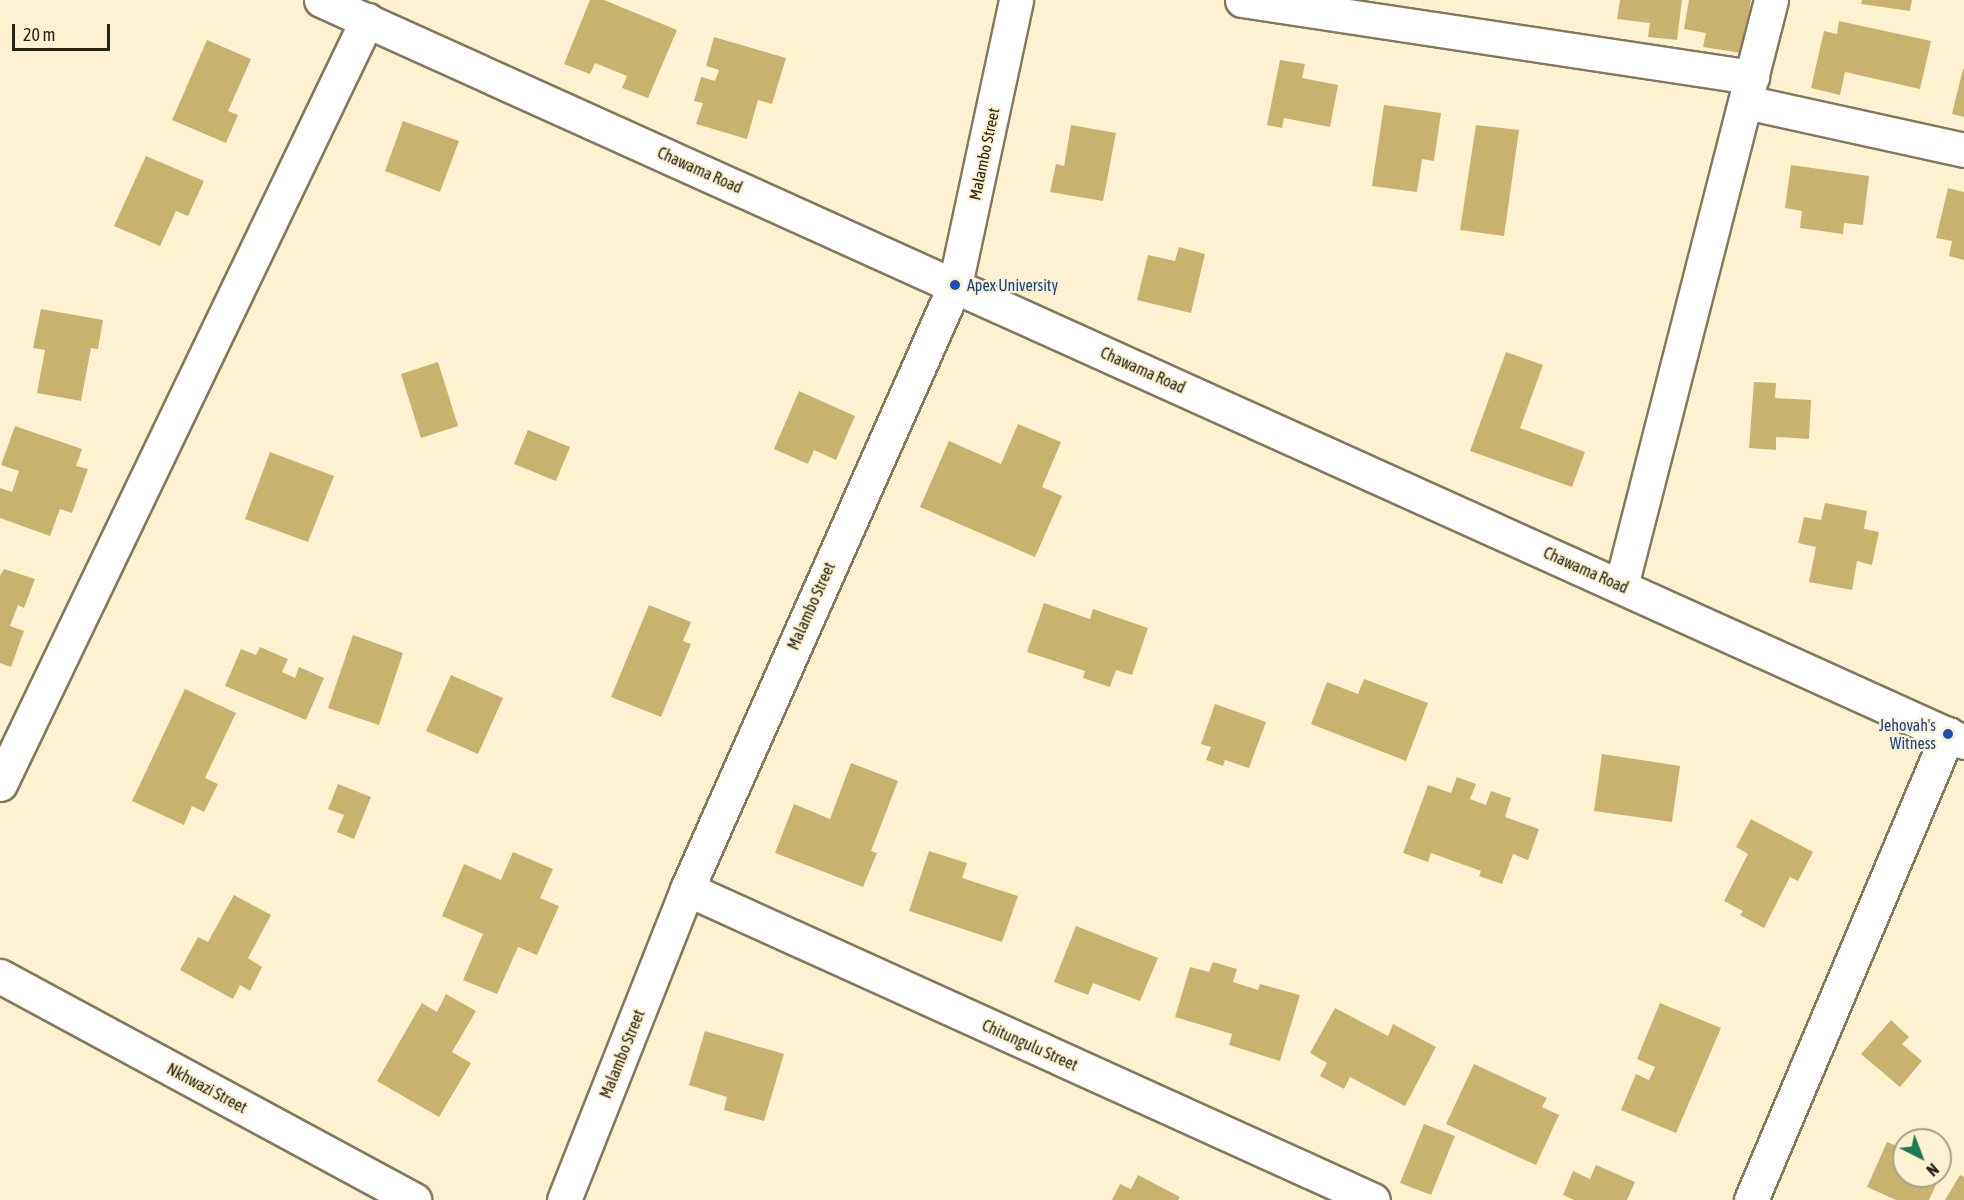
<!DOCTYPE html>
<html>
<head>
<meta charset="utf-8">
<style>
  body { margin:0 }
  #map { position:relative; width:1964px; height:1200px; overflow:hidden; background:#fcf2d2; font-family:"Asap Condensed",sans-serif }
  div>[style] { position:absolute }
  .building>* { inset:0; background:#c8b36e }
  .roads { filter:drop-shadow(2px 0 #837a5d) drop-shadow(-2px 0 #837a5d) drop-shadow(0 2px #837a5d) drop-shadow(0 -2px #837a5d) }
  .minor>* { height:33px; margin:-16.5px; padding:0 16.5px; transform-origin:16.5px; border-radius:16.5px; background:#fff }
  .dots>* { width:16px; height:16px; translate:-50% -50%; box-sizing:border-box; border:3px solid #fcf2d2; border-radius:50% }
  span { translate:-50% -50%; white-space:nowrap; text-align:center; line-height:1.15; -webkit-text-stroke:4.5px #fcf2d2; paint-order:stroke }
  .street-label { font-size:16px; color:#272418 }
  .transit-label { font-size:16px; color:#164399 }
  .left { translate:0 -50%; text-align:left }
  .right { translate:-100% -50%; text-align:right }
  .north { position:absolute; left:1892px; top:1128px; width:60px; height:60px; box-sizing:border-box; background:#fcf2d2; border:2px solid #a7a088; border-radius:50%; rotate:138deg; font-size:16px; font-weight:700; line-height:24px; text-align:center; color:#272418 }
  .north::after { content:''; display:block; margin:auto; width:21px; height:27px; background:#1b7b53; clip-path:polygon(50% 0,100% 100%,50% 72%,0 100%) }
  .scale { position:absolute; left:12px; top:24px; width:98px; height:27px; box-sizing:border-box; border:3px solid #272418; border-top:0; padding-left:8px; font-size:18px; line-height:21px; white-space:nowrap; color:#272418; -webkit-text-stroke:4px #fcf2d2; paint-order:stroke }
</style>
</head>
<body>
<div id="map">
  <div class="building">
    <i style="clip-path:polygon(590px 0,604px 0,677px 30px,648px 98px,622px 88px,627px 76px,595px 63px,590px 74px,564px 64px)"></i>
    <i style="clip-path:polygon(1620px 0,1682px 0,1677px 40px,1648px 37px,1650px 23px,1617px 19px)"></i>
    <i style="clip-path:polygon(1689px 0,1751px 0,1742px 53px,1703px 47px,1706px 33px,1684px 29px)"></i>
    <i style="clip-path:polygon(1862px 0,1912px 0,1910px 11px,1861px 4px)"></i>
    <i style="clip-path:polygon(1839px 21px,1931px 41px,1920px 89px,1845px 72px,1840px 95px,1811px 88px,1824px 31px,1837px 34px)"></i>
    <i style="clip-path:polygon(714px 37px,786px 58px,772px 104px,758px 100px,747px 139px,696px 124px,703px 103px,694px 101px,701px 77px,715px 81px,719px 70px,706px 66px)"></i>
    <i style="clip-path:polygon(207px 40px,251px 59px,228px 111px,238px 115px,226px 143px,172px 120px)"></i>
    <i style="clip-path:polygon(1280px 60px,1305px 64px,1302px 78px,1338px 85px,1330px 127px,1284px 118px,1282px 128px,1267px 125px)"></i>
    <i style="clip-path:polygon(1963px 69px,1964px 69px,1964px 117px,1952px 114px)"></i>
    <i style="clip-path:polygon(1384px 105px,1441px 113px,1434px 161px,1422px 159px,1417px 192px,1372px 186px)"></i>
    <i style="clip-path:polygon(403px 121px,459px 141px,440px 192px,385px 171px)"></i>
    <i style="clip-path:polygon(1071px 125px,1116px 133px,1103px 201px,1050px 192px,1056px 164px,1064px 166px)"></i>
    <i style="clip-path:polygon(1476px 125px,1519px 130px,1504px 236px,1460px 230px)"></i>
    <i style="clip-path:polygon(146px 156px,204px 181px,188px 216px,176px 211px,160px 246px,114px 226px)"></i>
    <i style="clip-path:polygon(1791px 165px,1869px 176px,1863px 225px,1844px 223px,1843px 234px,1800px 228px,1802px 211px,1785px 208px)"></i>
    <i style="clip-path:polygon(1948px 188px,1964px 192px,1964px 260px,1949px 256px,1952px 241px,1936px 238px)"></i>
    <i style="clip-path:polygon(1179px 247px,1205px 254px,1191px 313px,1137px 300px,1148px 255px,1175px 261px)"></i>
    <i style="clip-path:polygon(41px 309px,103px 320px,98px 349px,91px 348px,81px 401px,37px 393px,45px 350px,33px 348px)"></i>
    <i style="clip-path:polygon(1506px 352px,1543px 365px,1520px 428px,1585px 452px,1572px 487px,1470px 451px)"></i>
    <i style="clip-path:polygon(438px 362px,458px 426px,421px 438px,401px 374px)"></i>
    <i style="clip-path:polygon(1754px 382px,1776px 383px,1775px 398px,1811px 400px,1809px 439px,1776px 437px,1776px 450px,1749px 448px)"></i>
    <i style="clip-path:polygon(799px 391px,855px 416px,836px 460px,814px 450px,808px 464px,774px 449px)"></i>
    <i style="clip-path:polygon(1018px 424px,1061px 442px,1042px 487px,1062px 496px,1035px 557px,920px 507px,949px 441px,1001px 464px)"></i>
    <i style="clip-path:polygon(15px 426px,82px 449px,76px 466px,88px 469px,72px 513px,60px 509px,50px 536px,0 518px,0 488px,12px 492px,19px 471px,1px 465px)"></i>
    <i style="clip-path:polygon(528px 430px,570px 447px,556px 481px,514px 464px)"></i>
    <i style="clip-path:polygon(270px 452px,334px 476px,308px 542px,245px 519px)"></i>
    <i style="clip-path:polygon(1825px 503px,1867px 511px,1864px 529px,1879px 532px,1872px 565px,1857px 561px,1852px 590px,1809px 582px,1816px 547px,1798px 543px,1804px 517px,1821px 520px)"></i>
    <i style="clip-path:polygon(4px 569px,35px 579px,24px 608px,18px 605px,10px 626px,24px 631px,11px 667px,0 663px,0 576px)"></i>
    <i style="clip-path:polygon(1044px 603px,1090px 619px,1093px 609px,1148px 628px,1132px 675px,1116px 670px,1110px 687px,1083px 678px,1085px 671px,1027px 652px)"></i>
    <i style="clip-path:polygon(649px 605px,691px 622px,683px 641px,691px 644px,661px 717px,611px 697px)"></i>
    <i style="clip-path:polygon(353px 635px,403px 653px,379px 725px,328px 708px)"></i>
    <i style="clip-path:polygon(260px 647px,288px 659px,282px 672px,295px 678px,299px 667px,324px 678px,306px 720px,225px 686px,241px 649px,256px 655px)"></i>
    <i style="clip-path:polygon(451px 675px,503px 698px,478px 754px,426px 731px)"></i>
    <i style="clip-path:polygon(1364px 679px,1428px 703px,1406px 761px,1311px 724px,1327px 682px,1358px 694px)"></i>
    <i style="clip-path:polygon(185px 689px,236px 713px,205px 778px,218px 784px,204px 812px,192px 806px,184px 825px,132px 801px)"></i>
    <i style="clip-path:polygon(1215px 704px,1266px 722px,1249px 768px,1225px 760px,1223px 766px,1206px 760px,1211px 747px,1201px 744px)"></i>
    <i style="clip-path:polygon(1602px 754px,1680px 766px,1672px 822px,1594px 811px)"></i>
    <i style="clip-path:polygon(851px 763px,898px 781px,871px 851px,877px 853px,863px 887px,775px 853px,794px 804px,830px 819px)"></i>
    <i style="clip-path:polygon(1457px 777px,1476px 784px,1470px 799px,1486px 805px,1491px 791px,1511px 798px,1505px 817px,1539px 829px,1528px 860px,1513px 854px,1502px 884px,1479px 876px,1481px 871px,1431px 853px,1428px 862px,1403px 853px,1428px 785px,1451px 793px)"></i>
    <i style="clip-path:polygon(338px 784px,371px 797px,354px 839px,337px 832px,344px 815px,328px 809px)"></i>
    <i style="clip-path:polygon(1751px 819px,1813px 852px,1798px 881px,1790px 877px,1764px 928px,1740px 915px,1743px 911px,1724px 901px,1748px 854px,1736px 847px)"></i>
    <i style="clip-path:polygon(929px 851px,967px 863px,962px 878px,1018px 896px,1002px 942px,909px 911px)"></i>
    <i style="clip-path:polygon(513px 852px,553px 869px,540px 898px,559px 906px,537px 955px,518px 947px,497px 994px,463px 980px,483px 934px,442px 916px,464px 864px,501px 880px)"></i>
    <i style="clip-path:polygon(234px 895px,271px 915px,248px 958px,262px 967px,250px 991px,240px 985px,233px 999px,180px 970px,198px 937px,208px 942px)"></i>
    <i style="clip-path:polygon(1076px 926px,1158px 958px,1140px 1001px,1093px 983px,1088px 995px,1054px 982px)"></i>
    <i style="clip-path:polygon(1213px 962px,1237px 969px,1233px 982px,1258px 990px,1260px 984px,1300px 995px,1280px 1061px,1229px 1045px,1232px 1034px,1175px 1017px,1190px 967px,1209px 972px)"></i>
    <i style="clip-path:polygon(446px 994px,476px 1011px,452px 1052px,471px 1063px,439px 1117px,377px 1081px,422px 1003px,437px 1012px)"></i>
    <i style="clip-path:polygon(1660px 1003px,1721px 1028px,1676px 1133px,1621px 1110px,1636px 1074px,1649px 1080px,1655px 1067px,1637px 1059px)"></i>
    <i style="clip-path:polygon(1335px 1008px,1388px 1036px,1393px 1024px,1436px 1047px,1405px 1106px,1350px 1077px,1344px 1089px,1320px 1076px,1327px 1063px,1310px 1053px)"></i>
    <i style="clip-path:polygon(1891px 1020px,1909px 1037px,1902px 1044px,1922px 1061px,1900px 1087px,1861px 1054px)"></i>
    <i style="clip-path:polygon(705px 1031px,784px 1054px,764px 1121px,724px 1110px,727px 1097px,689px 1085px)"></i>
    <i style="clip-path:polygon(1474px 1064px,1547px 1098px,1542px 1107px,1559px 1115px,1536px 1165px,1446px 1124px)"></i>
    <i style="clip-path:polygon(1424px 1124px,1455px 1136px,1431px 1195px,1400px 1183px)"></i>
    <i style="clip-path:polygon(1887px 1142px,1904px 1149px,1904px 1176px,1940px 1176px,1929px 1200px,1896px 1200px,1867px 1187px)"></i>
    <i style="clip-path:polygon(1596px 1165px,1635px 1182px,1627px 1200px,1574px 1200px,1563px 1195px,1573px 1171px,1590px 1179px)"></i>
    <i style="clip-path:polygon(1138px 1175px,1180px 1197px,1178px 1200px,1112px 1200px,1120px 1184px,1131px 1189px)"></i>
    <i style="clip-path:polygon(1960px 1175px,1964px 1177px,1964px 1200px,1945px 1200px)"></i>
  </div>
  <div class="roads">
    <div class="minor">
      <i style="left:321px;top:0;width:1803px;rotate:24.3deg"></i>
      <i style="left:1242px;top:0;width:516px;rotate:8.59deg"></i>
      <i style="left:1746px;top:102px;width:223px;rotate:12.4deg"></i>
      <i style="left:1621px;top:586px;width:605px;rotate:-75.64deg"></i>
      <i style="left:0;top:784px;width:848px;rotate:-64.34deg"></i>
      <i style="left:687px;top:889px;width:753px;rotate:24.39deg"></i>
      <i style="left:0;top:976px;width:471px;rotate:28.4deg"></i>
      <i style="left:564px;top:1200px;width:334px;rotate:-68.4deg"></i>
      <i style="left:687px;top:889px;width:661px;rotate:-66.07deg"></i>
      <i style="left:955px;top:285px;width:291px;rotate:-77.9deg"></i>
      <i style="left:1751px;top:1200px;width:506px;rotate:-67.08deg"></i>
    </div>
  </div>
  <div class="dots">
    <i style="left:955px;top:285px;background:#1a4fb4"></i>
    <i style="left:1948px;top:734px;background:#1a4fb4"></i>
  </div>
  <div class="street-label">
    <span style="left:984px;top:154px;rotate:-78deg">Malambo Street</span>
    <span style="left:700px;top:170px;rotate:24deg">Chawama Road</span>
    <span style="left:1143px;top:370px;rotate:24deg">Chawama Road</span>
    <span style="left:1586px;top:570px;rotate:24deg">Chawama Road</span>
    <span style="left:811px;top:606px;rotate:-66deg">Malambo Street</span>
    <span style="left:1030px;top:1045px;rotate:24deg">Chitungulu Street</span>
    <span style="left:622px;top:1054px;rotate:-68deg">Malambo Street</span>
    <span style="left:207px;top:1088px;rotate:28deg">Nkhwazi Street</span>
  </div>
  <div class="transit-label">
    <span class="left" style="left:967px;top:285px">Apex University</span>
    <span class="right" style="left:1936px;top:734px">Jehovah's<br>Witness</span>
  </div>
  <div class="north">N</div>
  <div class="scale">20 m</div>
</div>
</body>
</html>
